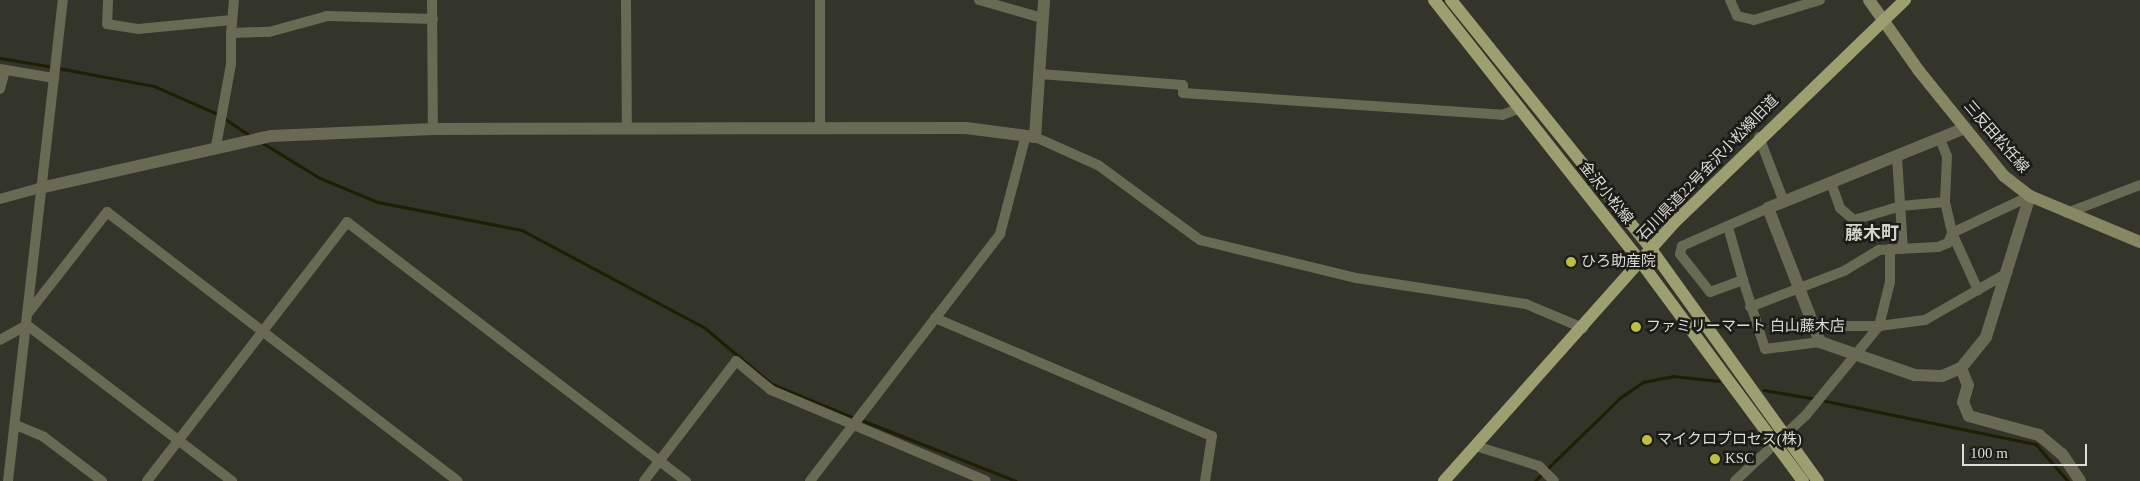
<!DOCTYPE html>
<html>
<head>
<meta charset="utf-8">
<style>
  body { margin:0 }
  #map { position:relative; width:2140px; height:481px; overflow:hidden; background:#33342a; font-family:"Times New Roman","Noto Sans JP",serif }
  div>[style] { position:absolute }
  .stream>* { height:2.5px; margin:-1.25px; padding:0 1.25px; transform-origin:1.25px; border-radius:1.25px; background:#1d1e02 }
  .minor>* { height:10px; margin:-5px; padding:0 5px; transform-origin:5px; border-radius:5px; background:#686a53 }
  .tertiary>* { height:12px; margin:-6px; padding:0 6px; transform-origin:6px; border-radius:6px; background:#686a53 }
  .secondary>* { height:12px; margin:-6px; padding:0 6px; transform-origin:6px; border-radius:6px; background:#868864 }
  .primary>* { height:12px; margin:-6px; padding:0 6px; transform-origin:6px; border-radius:6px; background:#9c9f70 }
  .dots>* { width:14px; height:14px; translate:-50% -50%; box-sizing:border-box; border:2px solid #1b1b17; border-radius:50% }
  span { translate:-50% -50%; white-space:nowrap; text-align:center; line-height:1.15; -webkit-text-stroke:5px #1b1b17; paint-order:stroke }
  .street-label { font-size:15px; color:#dcddd6 }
  .poi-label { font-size:15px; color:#dcddd6 }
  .left { translate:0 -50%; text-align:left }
  .quarter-label { font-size:18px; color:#d4d5c8; font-weight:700 }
  .scale { position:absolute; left:1962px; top:444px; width:125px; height:22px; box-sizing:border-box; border:2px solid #dcddd6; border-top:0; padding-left:6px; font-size:15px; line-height:18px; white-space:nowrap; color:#dcddd6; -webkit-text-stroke:4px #1b1b17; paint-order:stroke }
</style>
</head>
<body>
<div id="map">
  <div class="stream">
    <i style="left:0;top:58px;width:54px;rotate:9.6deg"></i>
    <i style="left:58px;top:68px;width:98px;rotate:10.6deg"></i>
    <i style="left:154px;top:86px;width:72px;rotate:23.7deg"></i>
    <i style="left:224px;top:118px;width:29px;rotate:34deg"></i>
    <i style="left:263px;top:143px;width:67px;rotate:31.6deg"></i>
    <i style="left:320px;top:178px;width:63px;rotate:22.5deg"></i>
    <i style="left:378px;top:202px;width:147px;rotate:11deg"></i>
    <i style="left:522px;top:230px;width:206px;rotate:28.1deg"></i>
    <i style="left:704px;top:327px;width:89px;rotate:40deg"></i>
    <i style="left:772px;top:384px;width:87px;rotate:22.4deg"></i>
    <i style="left:1764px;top:390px;width:53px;rotate:9.8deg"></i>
    <i style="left:1821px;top:400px;width:219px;rotate:11.6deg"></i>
    <i style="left:2036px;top:444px;width:49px;rotate:49.1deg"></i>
    <i style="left:864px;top:421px;width:163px;rotate:21.5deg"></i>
    <i style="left:1547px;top:469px;width:103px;rotate:-44.2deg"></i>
    <i style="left:1621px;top:397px;width:27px;rotate:-34deg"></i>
    <i style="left:1643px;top:382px;width:31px;rotate:-11deg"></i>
    <i style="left:1673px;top:376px;width:46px;rotate:6.2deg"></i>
    <i style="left:1535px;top:481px;width:11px;rotate:-45deg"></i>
  </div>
  <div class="minor">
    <i style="left:108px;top:0;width:24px;rotate:92deg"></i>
    <i style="left:107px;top:24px;width:31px;rotate:9deg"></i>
    <i style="left:138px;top:29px;width:94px;rotate:-5.5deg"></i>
    <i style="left:234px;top:0;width:33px;rotate:95deg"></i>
    <i style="left:231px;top:33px;width:38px;rotate:-2deg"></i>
    <i style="left:269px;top:32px;width:60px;rotate:-15.4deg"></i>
    <i style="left:327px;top:16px;width:106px;rotate:1.6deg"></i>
    <i style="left:432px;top:0;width:129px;rotate:89.6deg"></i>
    <i style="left:626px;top:0;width:128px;rotate:89.6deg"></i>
    <i style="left:979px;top:0;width:66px;rotate:15.9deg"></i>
    <i style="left:1730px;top:0;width:17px;rotate:66deg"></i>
    <i style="left:1737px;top:16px;width:17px;rotate:13deg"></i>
    <i style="left:1754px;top:20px;width:69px;rotate:-16.9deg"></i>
    <i style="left:0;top:69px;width:55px;rotate:9.5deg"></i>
    <i style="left:1040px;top:74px;width:143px;rotate:4.4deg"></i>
    <i style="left:1183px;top:85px;width:8px;rotate:90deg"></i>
    <i style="left:1183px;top:93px;width:320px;rotate:3.9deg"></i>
    <i style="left:1502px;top:115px;width:17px;rotate:-21deg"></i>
    <i style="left:0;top:89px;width:20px;rotate:-75deg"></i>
    <i style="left:820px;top:129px;width:129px;rotate:-90deg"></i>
    <i style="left:1035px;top:137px;width:69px;rotate:24deg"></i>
    <i style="left:1098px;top:165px;width:127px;rotate:36.3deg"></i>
    <i style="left:1200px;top:240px;width:161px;rotate:13.7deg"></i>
    <i style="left:1356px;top:278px;width:172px;rotate:8.7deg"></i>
    <i style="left:1526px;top:304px;width:62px;rotate:22.8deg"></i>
    <i style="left:1759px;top:137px;width:70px;rotate:69deg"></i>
    <i style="left:1940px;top:139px;width:18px;rotate:68deg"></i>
    <i style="left:1947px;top:156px;width:46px;rotate:92.5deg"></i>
    <i style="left:1945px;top:202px;width:32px;rotate:77deg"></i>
    <i style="left:1952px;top:233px;width:63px;rotate:65.5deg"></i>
    <i style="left:216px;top:146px;width:83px;rotate:-79.6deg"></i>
    <i style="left:231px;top:64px;width:31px;rotate:-90deg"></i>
    <i style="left:1897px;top:157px;width:92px;rotate:86.3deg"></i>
    <i style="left:1831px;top:183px;width:27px;rotate:70deg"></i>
    <i style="left:1840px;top:208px;width:18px;rotate:41deg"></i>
    <i style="left:1854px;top:220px;width:49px;rotate:-16.6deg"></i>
    <i style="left:1901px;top:206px;width:44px;rotate:-5.2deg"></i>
    <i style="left:0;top:199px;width:41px;rotate:-15.4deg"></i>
    <i style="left:2067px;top:213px;width:78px;rotate:-21deg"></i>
    <i style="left:1728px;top:227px;width:55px;rotate:74.2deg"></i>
    <i style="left:1743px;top:280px;width:35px;rotate:160deg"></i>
    <i style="left:1710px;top:292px;width:48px;rotate:-128.3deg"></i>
    <i style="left:1680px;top:254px;width:8px;rotate:-76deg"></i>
    <i style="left:1682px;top:246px;width:94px;rotate:-23.8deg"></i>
    <i style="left:1743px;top:280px;width:72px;rotate:72.3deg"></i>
    <i style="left:1765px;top:349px;width:55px;rotate:-7.3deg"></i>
    <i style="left:1750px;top:307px;width:101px;rotate:-21deg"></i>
    <i style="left:1844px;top:271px;width:41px;rotate:-31deg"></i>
    <i style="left:1879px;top:250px;width:59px;rotate:-2.9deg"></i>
    <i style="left:1938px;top:247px;width:11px;rotate:-22deg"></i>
    <i style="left:1948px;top:243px;width:11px;rotate:-68deg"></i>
    <i style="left:1952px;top:233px;width:86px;rotate:-25.4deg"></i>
    <i style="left:29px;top:312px;width:127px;rotate:-52deg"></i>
    <i style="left:107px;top:212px;width:442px;rotate:37.5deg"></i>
    <i style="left:935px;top:318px;width:301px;rotate:23.1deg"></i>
    <i style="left:1212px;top:436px;width:46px;rotate:98.8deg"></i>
    <i style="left:27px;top:325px;width:258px;rotate:37.3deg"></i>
    <i style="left:1810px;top:326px;width:69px"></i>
    <i style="left:1879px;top:326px;width:46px;rotate:-7.4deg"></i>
    <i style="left:1925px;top:320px;width:95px;rotate:-29.8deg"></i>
    <i style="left:0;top:340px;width:31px;rotate:-29deg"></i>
    <i style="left:16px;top:425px;width:30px;rotate:23deg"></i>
    <i style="left:44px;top:437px;width:73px;rotate:37.2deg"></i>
    <i style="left:1476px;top:446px;width:66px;rotate:17.6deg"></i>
    <i style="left:1539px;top:466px;width:21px;rotate:45deg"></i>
    <i style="left:8px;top:481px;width:484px;rotate:-83.5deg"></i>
    <i style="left:147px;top:481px;width:327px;rotate:-52.3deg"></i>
    <i style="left:347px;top:222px;width:427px;rotate:37.4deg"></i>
    <i style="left:644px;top:481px;width:151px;rotate:-52.5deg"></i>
    <i style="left:736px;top:361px;width:45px;rotate:39.6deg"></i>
    <i style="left:771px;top:390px;width:233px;rotate:22.9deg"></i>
    <i style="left:810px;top:481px;width:312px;rotate:-52.4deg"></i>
    <i style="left:1000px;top:234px;width:102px;rotate:-75.3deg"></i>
    <i style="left:1735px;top:481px;width:97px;rotate:-42.9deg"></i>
    <i style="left:1806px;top:415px;width:115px;rotate:-50.6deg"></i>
    <i style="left:1879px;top:326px;width:45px;rotate:-76deg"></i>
    <i style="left:1890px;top:282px;width:33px;rotate:-90deg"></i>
  </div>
  <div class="tertiary">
    <i style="left:1965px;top:128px;width:213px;rotate:157.9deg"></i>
    <i style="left:1768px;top:208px;width:144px;rotate:68.8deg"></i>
    <i style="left:1820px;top:342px;width:101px;rotate:19.2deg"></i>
    <i style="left:1915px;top:375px;width:27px;rotate:2deg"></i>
    <i style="left:1942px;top:376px;width:21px;rotate:-23deg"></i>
    <i style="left:1961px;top:368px;width:40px;rotate:-51deg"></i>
    <i style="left:1986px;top:337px;width:148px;rotate:-72.7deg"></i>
    <i style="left:40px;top:188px;width:237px;rotate:-12.7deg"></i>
    <i style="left:271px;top:136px;width:162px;rotate:-2.5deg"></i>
    <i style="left:433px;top:129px;width:533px;rotate:-0.11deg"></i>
    <i style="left:966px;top:128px;width:70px;rotate:7.4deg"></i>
    <i style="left:1035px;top:137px;width:137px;rotate:-86.2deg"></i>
    <i style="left:1961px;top:368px;width:18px;rotate:68deg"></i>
    <i style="left:1968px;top:385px;width:18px;rotate:106deg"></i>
    <i style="left:1963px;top:402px;width:15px;rotate:67deg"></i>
    <i style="left:1969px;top:416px;width:73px;rotate:15.2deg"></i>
    <i style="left:2039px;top:435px;width:30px;rotate:40deg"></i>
    <i style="left:2062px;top:454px;width:32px;rotate:56deg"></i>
  </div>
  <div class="secondary">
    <i style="left:1869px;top:0;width:87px;rotate:54.8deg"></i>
    <i style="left:1919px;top:71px;width:135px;rotate:51deg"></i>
    <i style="left:2004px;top:176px;width:33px;rotate:38deg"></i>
    <i style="left:2030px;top:196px;width:119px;rotate:22.7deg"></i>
  </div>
  <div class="primary">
    <i style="left:1434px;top:0;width:333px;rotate:51.7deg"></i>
    <i style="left:1640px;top:261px;width:274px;rotate:53.5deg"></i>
    <i style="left:1451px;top:0;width:319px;rotate:51.2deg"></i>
    <i style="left:1651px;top:249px;width:286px;rotate:54.3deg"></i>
    <i style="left:1444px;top:481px;width:347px;rotate:-48.3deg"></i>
    <i style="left:1675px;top:222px;width:320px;rotate:-44deg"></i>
  </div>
  <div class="dots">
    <i style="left:1571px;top:262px;background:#bcbf44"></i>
    <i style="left:1636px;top:327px;background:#bcbf44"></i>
    <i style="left:1647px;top:440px;background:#bcbf44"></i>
    <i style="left:1715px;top:459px;background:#bcbf44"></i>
  </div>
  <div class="street-label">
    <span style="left:1996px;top:137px;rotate:49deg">三反田松任線</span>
    <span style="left:1708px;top:168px;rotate:-46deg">石川県道22号金沢小松線旧道</span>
    <span style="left:1606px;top:193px;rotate:51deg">金沢小松線</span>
  </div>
  <div class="poi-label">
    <span class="left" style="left:1581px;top:262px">ひろ助産院</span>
    <span class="left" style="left:1646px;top:327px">ファミリーマート 白山藤木店</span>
    <span class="left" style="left:1657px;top:440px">マイクロプロセス(株)</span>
    <span class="left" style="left:1725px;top:459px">KSC</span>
  </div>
  <div class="quarter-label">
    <span style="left:1872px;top:233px">藤木町</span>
  </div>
  <div class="scale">100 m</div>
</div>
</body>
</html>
